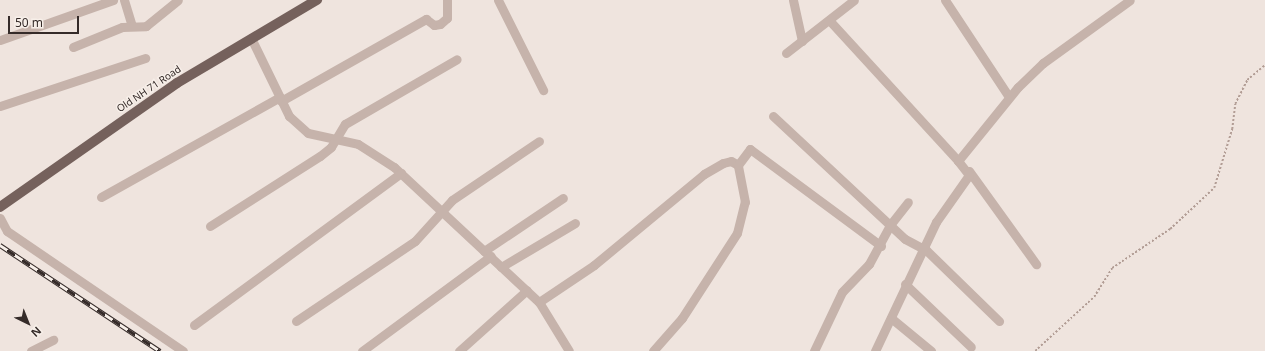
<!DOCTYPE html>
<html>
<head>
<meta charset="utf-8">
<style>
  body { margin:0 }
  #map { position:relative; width:1265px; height:351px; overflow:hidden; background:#efe4de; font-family:"Noto Sans",sans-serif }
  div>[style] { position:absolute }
  .path>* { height:1.5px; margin-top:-0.75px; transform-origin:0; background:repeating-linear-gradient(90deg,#b29d95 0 2px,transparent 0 4px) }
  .street>* { height:9px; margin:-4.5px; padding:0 4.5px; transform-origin:4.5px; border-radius:4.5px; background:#c6b3ab }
  .primary>* { height:10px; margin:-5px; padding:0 5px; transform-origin:5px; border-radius:5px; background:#75615c }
  .rail>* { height:4.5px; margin-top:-2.25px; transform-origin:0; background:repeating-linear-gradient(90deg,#f7efe9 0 9px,#352b29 0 18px); box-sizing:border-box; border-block:1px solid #352b29 }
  span { translate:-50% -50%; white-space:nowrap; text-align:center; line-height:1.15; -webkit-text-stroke:3px #f7efe9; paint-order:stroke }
  .street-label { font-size:10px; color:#352b29 }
  .north { position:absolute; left:8px; top:303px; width:40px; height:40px; -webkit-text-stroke:3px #f7efe9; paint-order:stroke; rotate:137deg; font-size:11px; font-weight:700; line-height:16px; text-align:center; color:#352b29 }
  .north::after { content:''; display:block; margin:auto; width:14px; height:18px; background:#352b29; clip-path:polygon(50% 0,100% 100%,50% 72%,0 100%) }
  .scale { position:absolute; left:8px; top:16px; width:71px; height:18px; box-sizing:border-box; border:2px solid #352b29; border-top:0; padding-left:5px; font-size:12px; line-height:14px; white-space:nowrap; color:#352b29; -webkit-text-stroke:3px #f7efe9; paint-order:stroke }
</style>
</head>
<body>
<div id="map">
  <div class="path">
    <i style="left:1035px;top:351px;width:80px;rotate:-42.5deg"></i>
    <i style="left:1094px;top:297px;width:34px;rotate:-58deg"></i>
    <i style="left:1112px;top:268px;width:70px;rotate:-33.9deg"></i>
    <i style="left:1170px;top:229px;width:60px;rotate:-43deg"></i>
    <i style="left:1214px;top:188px;width:62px;rotate:-73deg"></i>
    <i style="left:1232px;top:129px;width:25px;rotate:-83deg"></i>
    <i style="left:1235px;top:104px;width:27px;rotate:-63deg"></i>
    <i style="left:1247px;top:80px;width:23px;rotate:-40deg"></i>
  </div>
  <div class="street">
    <i style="left:124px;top:0;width:27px;rotate:73deg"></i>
    <i style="left:498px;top:0;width:101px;rotate:63.4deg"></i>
    <i style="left:793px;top:0;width:42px;rotate:77.6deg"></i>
    <i style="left:945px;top:0;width:116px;rotate:56.6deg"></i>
    <i style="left:829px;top:20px;width:191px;rotate:47.5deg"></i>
    <i style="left:958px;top:161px;width:95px;rotate:-51deg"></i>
    <i style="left:1018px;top:87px;width:35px;rotate:-44deg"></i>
    <i style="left:1043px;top:63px;width:107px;rotate:-35.9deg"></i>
    <i style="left:251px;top:38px;width:87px;rotate:64deg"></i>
    <i style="left:289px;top:116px;width:25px;rotate:42deg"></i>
    <i style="left:308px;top:133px;width:51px;rotate:12.4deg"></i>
    <i style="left:358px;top:144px;width:43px;rotate:32.6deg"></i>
    <i style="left:394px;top:167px;width:198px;rotate:43deg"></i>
    <i style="left:539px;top:302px;width:57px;rotate:58.5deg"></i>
    <i style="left:0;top:40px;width:120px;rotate:-19.5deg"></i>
    <i style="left:73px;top:47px;width:53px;rotate:-22.2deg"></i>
    <i style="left:122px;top:27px;width:24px;rotate:-2deg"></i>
    <i style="left:146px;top:26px;width:41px;rotate:-39.1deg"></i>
    <i style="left:786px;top:53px;width:86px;rotate:-37.9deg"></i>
    <i style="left:281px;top:101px;width:167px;rotate:-29.5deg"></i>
    <i style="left:426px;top:19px;width:10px;rotate:37deg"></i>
    <i style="left:434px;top:25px;width:6px;rotate:-9deg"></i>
    <i style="left:440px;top:24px;width:9px;rotate:-41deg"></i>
    <i style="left:447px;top:18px;width:18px;rotate:-90deg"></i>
    <i style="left:0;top:106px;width:153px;rotate:-18.3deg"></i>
    <i style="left:773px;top:116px;width:180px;rotate:43deg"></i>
    <i style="left:905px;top:239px;width:24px;rotate:28deg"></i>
    <i style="left:926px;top:250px;width:102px;rotate:44.2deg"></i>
    <i style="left:969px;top:171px;width:115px;rotate:54.2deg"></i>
    <i style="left:101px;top:197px;width:205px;rotate:-29.2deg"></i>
    <i style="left:0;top:218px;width:15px;rotate:62deg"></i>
    <i style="left:7px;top:231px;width:213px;rotate:34.3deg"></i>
    <i style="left:210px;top:226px;width:130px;rotate:-32.5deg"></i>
    <i style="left:320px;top:156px;width:14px;rotate:-39deg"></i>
    <i style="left:331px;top:147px;width:27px;rotate:-59deg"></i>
    <i style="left:345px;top:124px;width:129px;rotate:-30.1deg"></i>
    <i style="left:484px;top:251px;width:95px;rotate:-33.9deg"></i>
    <i style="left:501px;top:267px;width:86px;rotate:-30.7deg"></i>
    <i style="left:905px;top:284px;width:91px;rotate:43.7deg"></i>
    <i style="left:539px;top:302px;width:66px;rotate:-33.9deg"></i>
    <i style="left:594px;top:265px;width:143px;rotate:-39.6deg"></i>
    <i style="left:704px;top:174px;width:22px;rotate:-30deg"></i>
    <i style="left:723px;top:163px;width:8px;rotate:-14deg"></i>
    <i style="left:731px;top:161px;width:8px;rotate:30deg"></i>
    <i style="left:891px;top:318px;width:52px;rotate:39.5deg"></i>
    <i style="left:296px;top:321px;width:143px;rotate:-33.9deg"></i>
    <i style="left:415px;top:241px;width:55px;rotate:-47.9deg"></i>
    <i style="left:452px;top:200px;width:105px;rotate:-34.1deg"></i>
    <i style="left:194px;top:325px;width:257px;rotate:-36.3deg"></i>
    <i style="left:31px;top:351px;width:25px;rotate:-27deg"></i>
    <i style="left:362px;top:351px;width:160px;rotate:-36.4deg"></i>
    <i style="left:459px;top:351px;width:91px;rotate:-41.9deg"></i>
    <i style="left:653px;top:351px;width:44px;rotate:-48.7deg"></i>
    <i style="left:682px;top:318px;width:101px;rotate:-57.1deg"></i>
    <i style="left:737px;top:233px;width:32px;rotate:-76deg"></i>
    <i style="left:745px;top:202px;width:38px;rotate:-101deg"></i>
    <i style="left:738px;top:165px;width:20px;rotate:-53deg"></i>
    <i style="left:750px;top:149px;width:163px;rotate:36.5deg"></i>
    <i style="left:814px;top:351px;width:65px;rotate:-64.6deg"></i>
    <i style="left:842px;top:292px;width:39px;rotate:-46deg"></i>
    <i style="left:869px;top:264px;width:44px;rotate:-61.7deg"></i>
    <i style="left:890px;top:225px;width:29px;rotate:-52deg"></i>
    <i style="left:875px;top:351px;width:143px;rotate:-64.7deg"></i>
    <i style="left:936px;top:222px;width:57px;rotate:-54.9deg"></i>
    <i style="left:969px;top:175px;width:18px;rotate:-128deg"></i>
  </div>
  <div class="primary">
    <i style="left:0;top:207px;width:216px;rotate:-35deg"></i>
    <i style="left:177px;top:83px;width:163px;rotate:-30.7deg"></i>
  </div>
  <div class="rail">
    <i style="left:0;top:245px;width:192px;rotate:33.5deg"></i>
  </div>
  <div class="street-label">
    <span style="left:149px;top:89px;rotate:-34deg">Old NH 71 Road</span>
  </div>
  <div class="north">N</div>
  <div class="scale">50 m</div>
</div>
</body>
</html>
